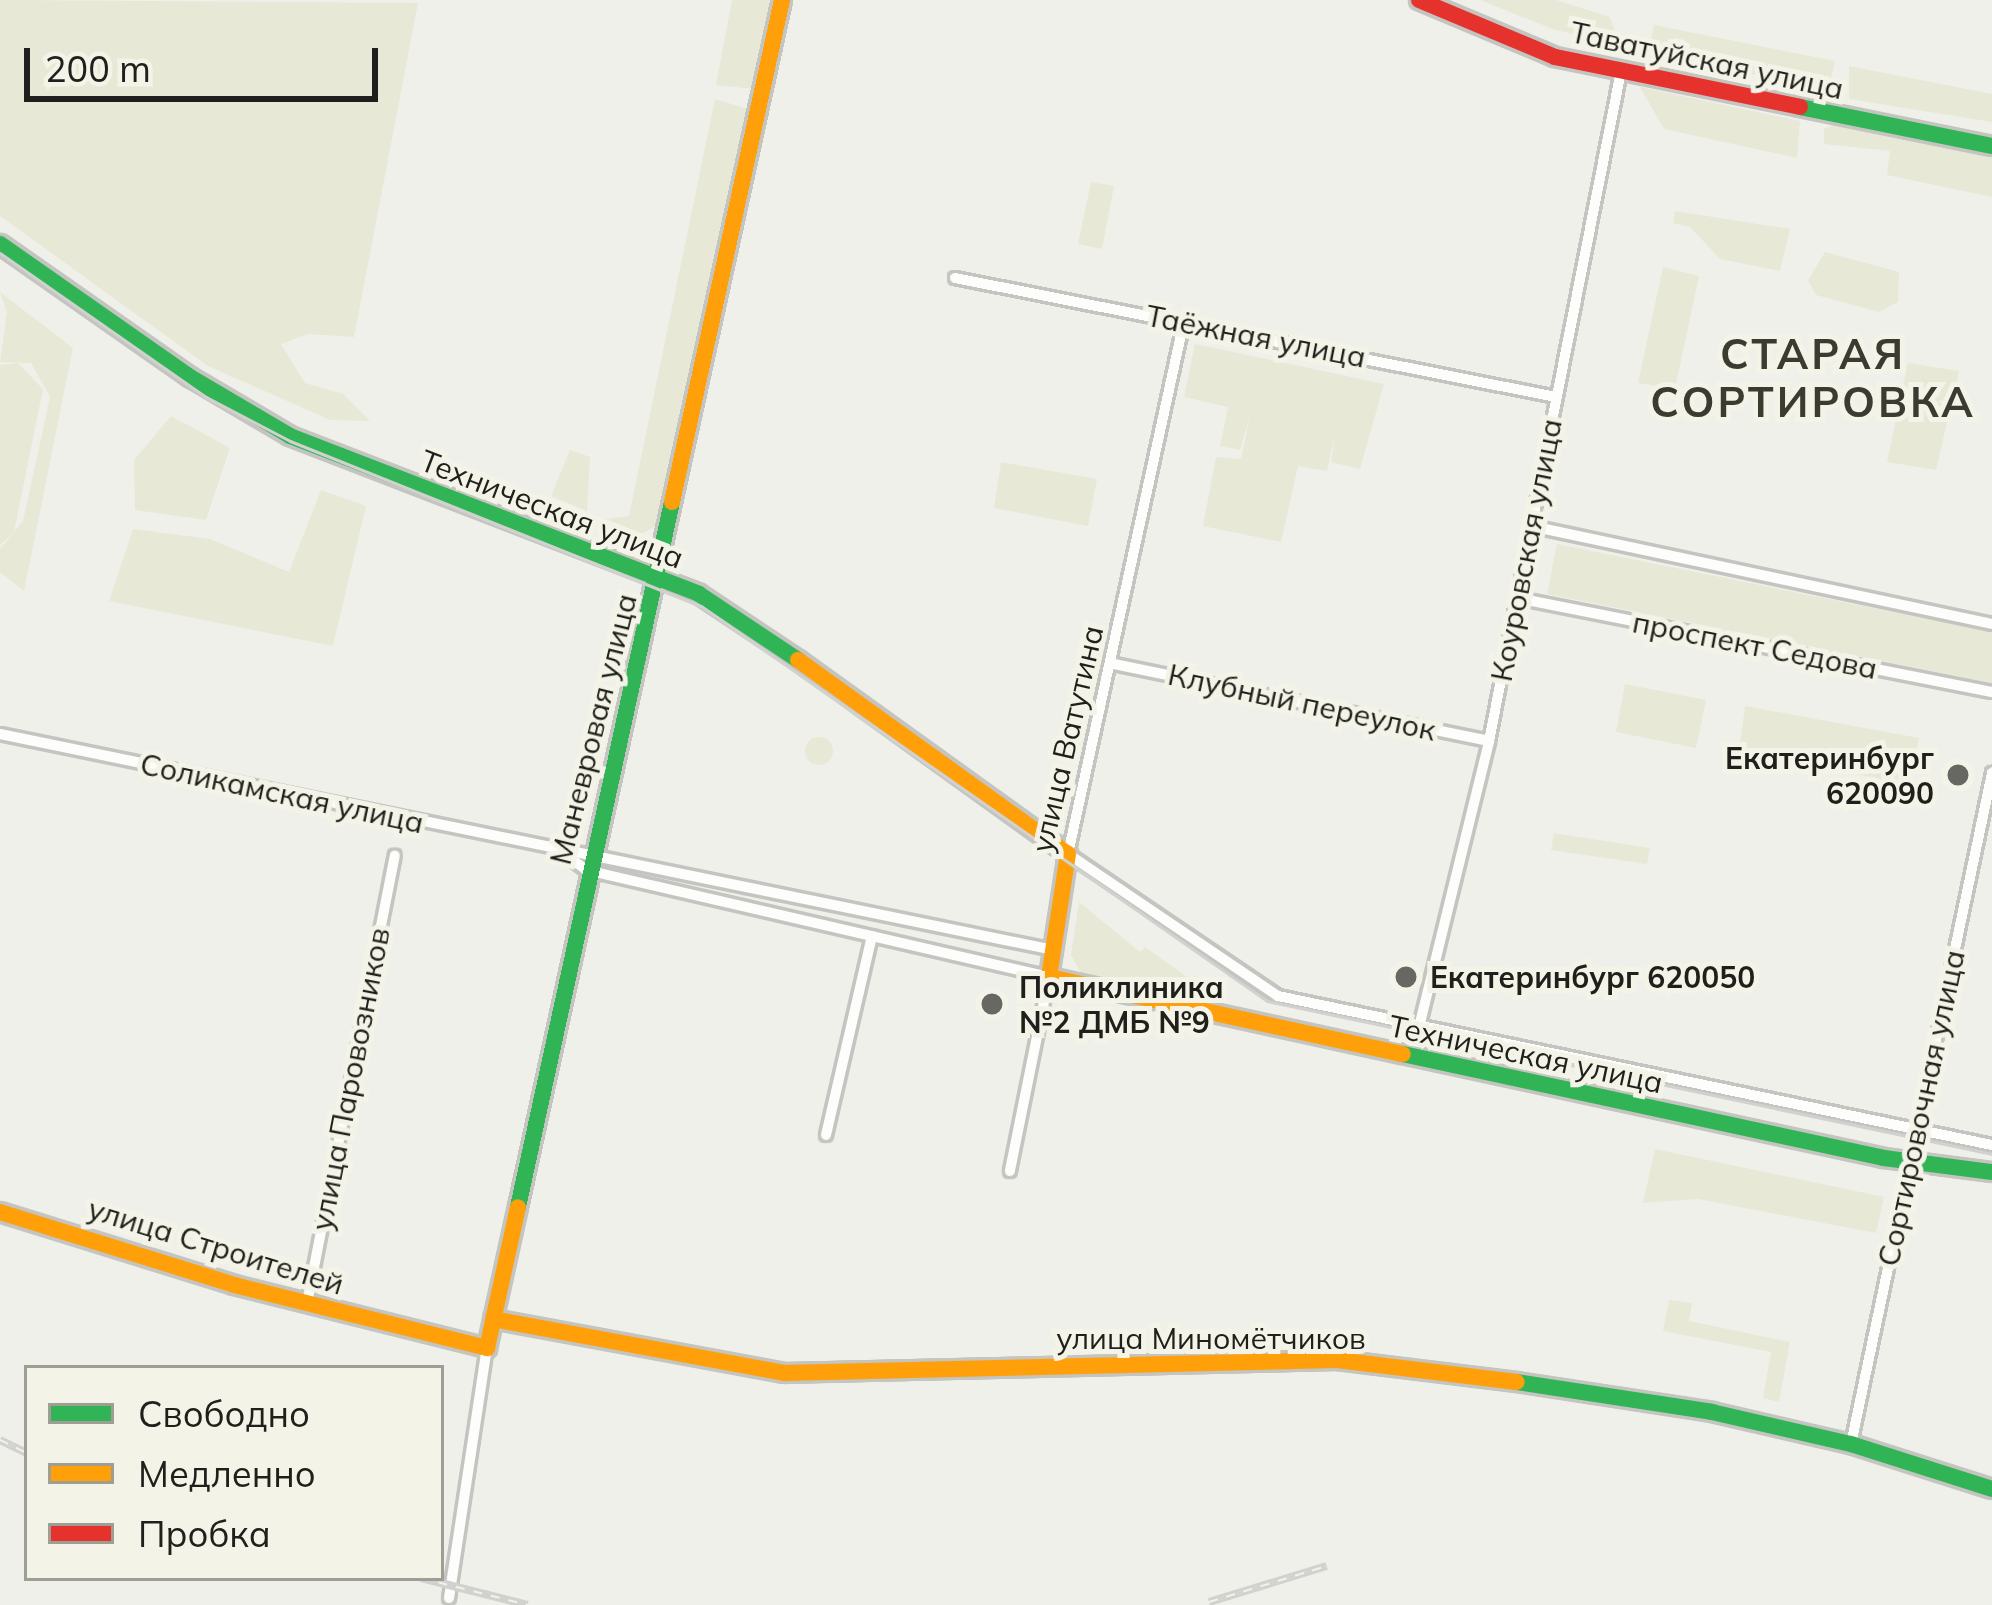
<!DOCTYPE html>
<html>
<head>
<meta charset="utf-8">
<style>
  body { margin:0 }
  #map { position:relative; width:1992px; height:1605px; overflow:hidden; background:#f0f0ea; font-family:Mulish,sans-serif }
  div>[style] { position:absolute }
  .green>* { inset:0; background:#e8e8d6 }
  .round { border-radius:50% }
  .roads { filter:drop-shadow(3px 0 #c4c4c0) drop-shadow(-3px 0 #c4c4c0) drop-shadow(0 3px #c4c4c0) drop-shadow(0 -3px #c4c4c0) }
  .street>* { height:10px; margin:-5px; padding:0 5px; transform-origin:5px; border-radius:5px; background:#fdfdfc }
  .fast>* { height:16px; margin:-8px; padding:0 8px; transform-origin:8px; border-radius:8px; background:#30b455 }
  .slow>* { height:16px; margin:-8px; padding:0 8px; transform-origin:8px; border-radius:8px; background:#ff9f0a }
  .jam>* { height:16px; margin:-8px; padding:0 8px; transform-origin:8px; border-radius:8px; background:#e5322d }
  .tram>* { height:3px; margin:-1.5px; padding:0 1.5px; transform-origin:1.5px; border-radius:1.5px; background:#d1d1cf }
  .rail>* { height:8px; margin-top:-4px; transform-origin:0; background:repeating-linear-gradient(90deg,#f3f3e7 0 9px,#d1d1cf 0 18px); box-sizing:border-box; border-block:3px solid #d1d1cf }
  .dots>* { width:33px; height:33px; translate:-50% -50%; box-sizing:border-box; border:6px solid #f3f3e7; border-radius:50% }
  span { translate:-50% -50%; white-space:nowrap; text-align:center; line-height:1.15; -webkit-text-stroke:10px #f3f3e7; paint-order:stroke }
  .street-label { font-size:30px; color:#1f1f1b }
  .poi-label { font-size:30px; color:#1f1f1b; font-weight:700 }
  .right { translate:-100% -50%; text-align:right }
  .left { translate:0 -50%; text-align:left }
  .district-label { font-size:42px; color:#3b3b31; font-weight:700; letter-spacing:3px }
  .legend { position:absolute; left:24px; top:1365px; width:420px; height:216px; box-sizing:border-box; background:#f3f3e7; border:3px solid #9e9e95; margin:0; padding:15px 21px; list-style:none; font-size:36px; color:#1f1f1b }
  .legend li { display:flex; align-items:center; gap:24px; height:60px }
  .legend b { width:60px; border:3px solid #9e9e95 }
  .scale { position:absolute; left:24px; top:48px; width:354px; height:54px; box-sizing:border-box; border:6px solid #1f1f1b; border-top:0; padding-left:15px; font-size:36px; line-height:42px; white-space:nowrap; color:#1f1f1b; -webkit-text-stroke:9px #f3f3e7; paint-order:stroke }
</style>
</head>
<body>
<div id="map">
  <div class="green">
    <i style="clip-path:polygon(0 0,418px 3px,354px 337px,308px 334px,281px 344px,305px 383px,343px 394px,370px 421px,330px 420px,208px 366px,0 216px)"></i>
    <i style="clip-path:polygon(732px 0,770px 0,754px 89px,716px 85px)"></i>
    <i style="clip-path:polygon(1480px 0,1556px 0,1610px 17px,1619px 43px,1555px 30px)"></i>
    <i style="clip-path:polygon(1654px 25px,1835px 61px,1829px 87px,1647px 56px)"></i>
    <i style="clip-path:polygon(1849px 66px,1992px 94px,1992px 122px,1849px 99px)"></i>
    <i style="clip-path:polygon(1640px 87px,1800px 121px,1797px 158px,1664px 129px)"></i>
    <i style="clip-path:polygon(715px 99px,748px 109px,657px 526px,641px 534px,606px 519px,629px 516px)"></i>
    <i style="clip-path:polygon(1836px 124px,1992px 158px,1992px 197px,1887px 175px,1890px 151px,1824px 144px,1824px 129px)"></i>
    <i style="clip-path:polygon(1091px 182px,1114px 186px,1102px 249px,1078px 244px)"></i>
    <i style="clip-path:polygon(1675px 211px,1790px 229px,1780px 271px,1720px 259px,1690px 227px,1673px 223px)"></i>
    <i style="clip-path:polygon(1825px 252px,1899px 272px,1898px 302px,1879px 312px,1816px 295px,1808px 280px)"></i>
    <i style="clip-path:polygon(1663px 267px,1699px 276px,1675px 389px,1638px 383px)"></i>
    <i style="clip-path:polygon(0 292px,73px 348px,24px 591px,0 572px,0 549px,23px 521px,50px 397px,31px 363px,0 362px,7px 312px)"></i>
    <i style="clip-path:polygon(1195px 344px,1384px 384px,1360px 469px,1331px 462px,1335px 433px,1327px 471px,1298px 466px,1281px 542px,1203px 526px,1216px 457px,1241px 459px,1250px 416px,1240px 450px,1220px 446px,1228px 407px,1184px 397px)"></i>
    <i style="clip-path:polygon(18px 363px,43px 389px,14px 532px,0 545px,0 365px)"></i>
    <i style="clip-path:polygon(1908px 363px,1959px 371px,1936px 470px,1887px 462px)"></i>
    <i style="clip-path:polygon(171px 416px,230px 448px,206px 520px,135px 510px,134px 460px)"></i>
    <i style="clip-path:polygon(570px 450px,590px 457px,587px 511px,551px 496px)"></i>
    <i style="clip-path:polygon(1001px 462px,1097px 479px,1088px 526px,994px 508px)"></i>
    <i style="clip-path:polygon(321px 490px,366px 506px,333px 646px,109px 601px,133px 529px,210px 539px,289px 572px)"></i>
    <i style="clip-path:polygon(1557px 544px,1992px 632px,1992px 683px,1547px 594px)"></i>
    <i style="clip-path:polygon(1625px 684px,1706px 700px,1696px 748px,1616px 732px)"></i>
    <i style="clip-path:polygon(1745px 706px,1919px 738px,1909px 784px,1739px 752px)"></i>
    <i class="round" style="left:805px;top:737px;width:28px;height:28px"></i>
    <i style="clip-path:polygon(1554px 833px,1650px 848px,1647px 864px,1551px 850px)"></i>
    <i style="clip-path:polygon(1079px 902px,1140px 952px,1145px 947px,1221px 1001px,1080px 972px,1071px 955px)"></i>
    <i style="clip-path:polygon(1655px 1149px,1884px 1197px,1876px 1233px,1698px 1199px,1643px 1203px)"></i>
    <i style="clip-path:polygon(1669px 1300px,1692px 1303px,1689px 1321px,1790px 1342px,1779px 1402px,1763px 1398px,1771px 1352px,1663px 1331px)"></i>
  </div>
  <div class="roads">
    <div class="street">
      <i style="left:955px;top:278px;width:613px;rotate:11.2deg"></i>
      <i style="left:1184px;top:321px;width:545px;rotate:102.28deg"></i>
      <i style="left:1068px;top:854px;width:254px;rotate:34.1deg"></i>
      <i style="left:1278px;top:996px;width:729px;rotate:11.79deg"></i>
      <i style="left:1531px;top:526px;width:471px;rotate:12deg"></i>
      <i style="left:1517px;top:598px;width:484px;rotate:11.2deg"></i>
      <i style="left:1114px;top:664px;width:383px;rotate:11.6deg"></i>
      <i style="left:0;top:734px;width:1075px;rotate:11.59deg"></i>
      <i style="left:563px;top:853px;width:29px;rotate:36deg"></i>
      <i style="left:586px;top:870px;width:475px;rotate:13deg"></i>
      <i style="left:1049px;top:977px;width:198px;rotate:101.4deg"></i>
      <i style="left:1419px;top:1027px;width:294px;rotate:-76.2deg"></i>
      <i style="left:1489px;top:741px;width:683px;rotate:-78.85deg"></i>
      <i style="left:826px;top:1135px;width:204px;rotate:-77deg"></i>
      <i style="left:307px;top:1303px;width:456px;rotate:-78.9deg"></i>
      <i style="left:1851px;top:1444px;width:686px;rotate:-78.13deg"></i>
      <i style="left:449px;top:1598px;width:253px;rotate:-81.4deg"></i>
    </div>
    <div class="fast">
      <i style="left:1800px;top:107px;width:196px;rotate:11.5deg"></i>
      <i style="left:0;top:244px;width:232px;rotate:35deg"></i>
      <i style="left:190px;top:377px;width:116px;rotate:30.5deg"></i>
      <i style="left:290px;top:436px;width:438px;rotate:21.1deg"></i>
      <i style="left:699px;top:594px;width:119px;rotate:33.7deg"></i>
      <i style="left:1403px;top:1054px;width:492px;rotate:12.2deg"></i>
      <i style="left:1884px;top:1158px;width:109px;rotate:7.4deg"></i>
      <i style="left:518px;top:1207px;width:722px;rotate:-77.68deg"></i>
      <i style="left:1517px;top:1382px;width:197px;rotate:8.7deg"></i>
      <i style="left:1712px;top:1412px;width:143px;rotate:13deg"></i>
      <i style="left:1851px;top:1444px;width:148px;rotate:17.7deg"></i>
    </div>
    <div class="slow">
      <i style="left:672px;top:502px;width:514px;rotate:-77.64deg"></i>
      <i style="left:798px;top:660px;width:332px;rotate:35.7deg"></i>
      <i style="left:1068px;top:854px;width:124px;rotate:98.8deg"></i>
      <i style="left:1049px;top:977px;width:362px;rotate:12.3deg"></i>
      <i style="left:0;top:1212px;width:245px;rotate:17.3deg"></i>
      <i style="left:234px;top:1285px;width:261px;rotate:14deg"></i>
      <i style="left:487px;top:1348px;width:144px;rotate:-77.6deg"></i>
      <i style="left:493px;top:1319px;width:296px;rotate:10.5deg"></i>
      <i style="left:784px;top:1373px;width:553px;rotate:-1.35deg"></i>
      <i style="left:1337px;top:1360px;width:181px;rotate:7deg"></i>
    </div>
    <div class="jam">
      <i style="left:1419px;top:0;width:147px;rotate:22.7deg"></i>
      <i style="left:1555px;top:57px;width:250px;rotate:11.5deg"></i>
    </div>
  </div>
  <div class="tram">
    <i style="left:0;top:253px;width:251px;rotate:35deg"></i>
    <i style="left:206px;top:397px;width:95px;rotate:27.6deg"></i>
    <i style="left:290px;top:441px;width:443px;rotate:21.9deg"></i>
    <i style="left:701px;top:606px;width:690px;rotate:34.91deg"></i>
    <i style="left:1267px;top:1001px;width:741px;rotate:11.92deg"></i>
  </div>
  <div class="rail">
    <i style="left:0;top:1440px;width:30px;rotate:26deg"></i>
    <i style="left:421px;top:1578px;width:110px;rotate:14.2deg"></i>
    <i style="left:1209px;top:1602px;width:123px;rotate:-17deg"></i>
  </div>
  <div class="dots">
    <i style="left:1958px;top:775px;background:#686863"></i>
    <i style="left:1406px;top:977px;background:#686863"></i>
    <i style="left:992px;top:1004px;background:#686863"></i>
  </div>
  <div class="street-label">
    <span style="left:1707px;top:60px;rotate:12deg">Таватуйская улица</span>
    <span style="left:1256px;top:336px;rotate:11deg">Таёжная улица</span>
    <span style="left:552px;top:509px;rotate:21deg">Техническая улица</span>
    <span style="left:1526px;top:550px;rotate:-79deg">Коуровская улица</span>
    <span style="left:1755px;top:645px;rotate:11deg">проспект Седова</span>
    <span style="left:1302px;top:702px;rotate:12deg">Клубный переулок</span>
    <span style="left:593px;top:729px;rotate:-76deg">Маневровая улица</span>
    <span style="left:1067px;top:739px;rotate:-77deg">улица Ватутина</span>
    <span style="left:282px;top:793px;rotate:12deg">Соликамская улица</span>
    <span style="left:1526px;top:1054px;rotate:12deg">Техническая улица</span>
    <span style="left:350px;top:1079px;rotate:-79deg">улица Паровозников</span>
    <span style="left:1921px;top:1108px;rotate:-78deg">Сортировочная улица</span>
    <span style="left:216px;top:1246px;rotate:17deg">улица Строителей</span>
    <span style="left:1211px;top:1338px">улица Миномётчиков</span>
  </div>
  <div class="poi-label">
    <span class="right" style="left:1934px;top:775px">Екатеринбург<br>620090</span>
    <span class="left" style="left:1430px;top:977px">Екатеринбург 620050</span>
    <span class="left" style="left:1019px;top:1004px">Поликлиника<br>№2 ДМБ №9</span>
  </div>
  <div class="district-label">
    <span style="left:1813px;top:378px">СТАРАЯ<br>СОРТИРОВКА</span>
  </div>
  <ul class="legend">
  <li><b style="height:15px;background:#30b455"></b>Свободно</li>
  <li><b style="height:15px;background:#ff9f0a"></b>Медленно</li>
  <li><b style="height:15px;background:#e5322d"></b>Пробка</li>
  </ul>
  <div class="scale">200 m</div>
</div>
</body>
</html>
